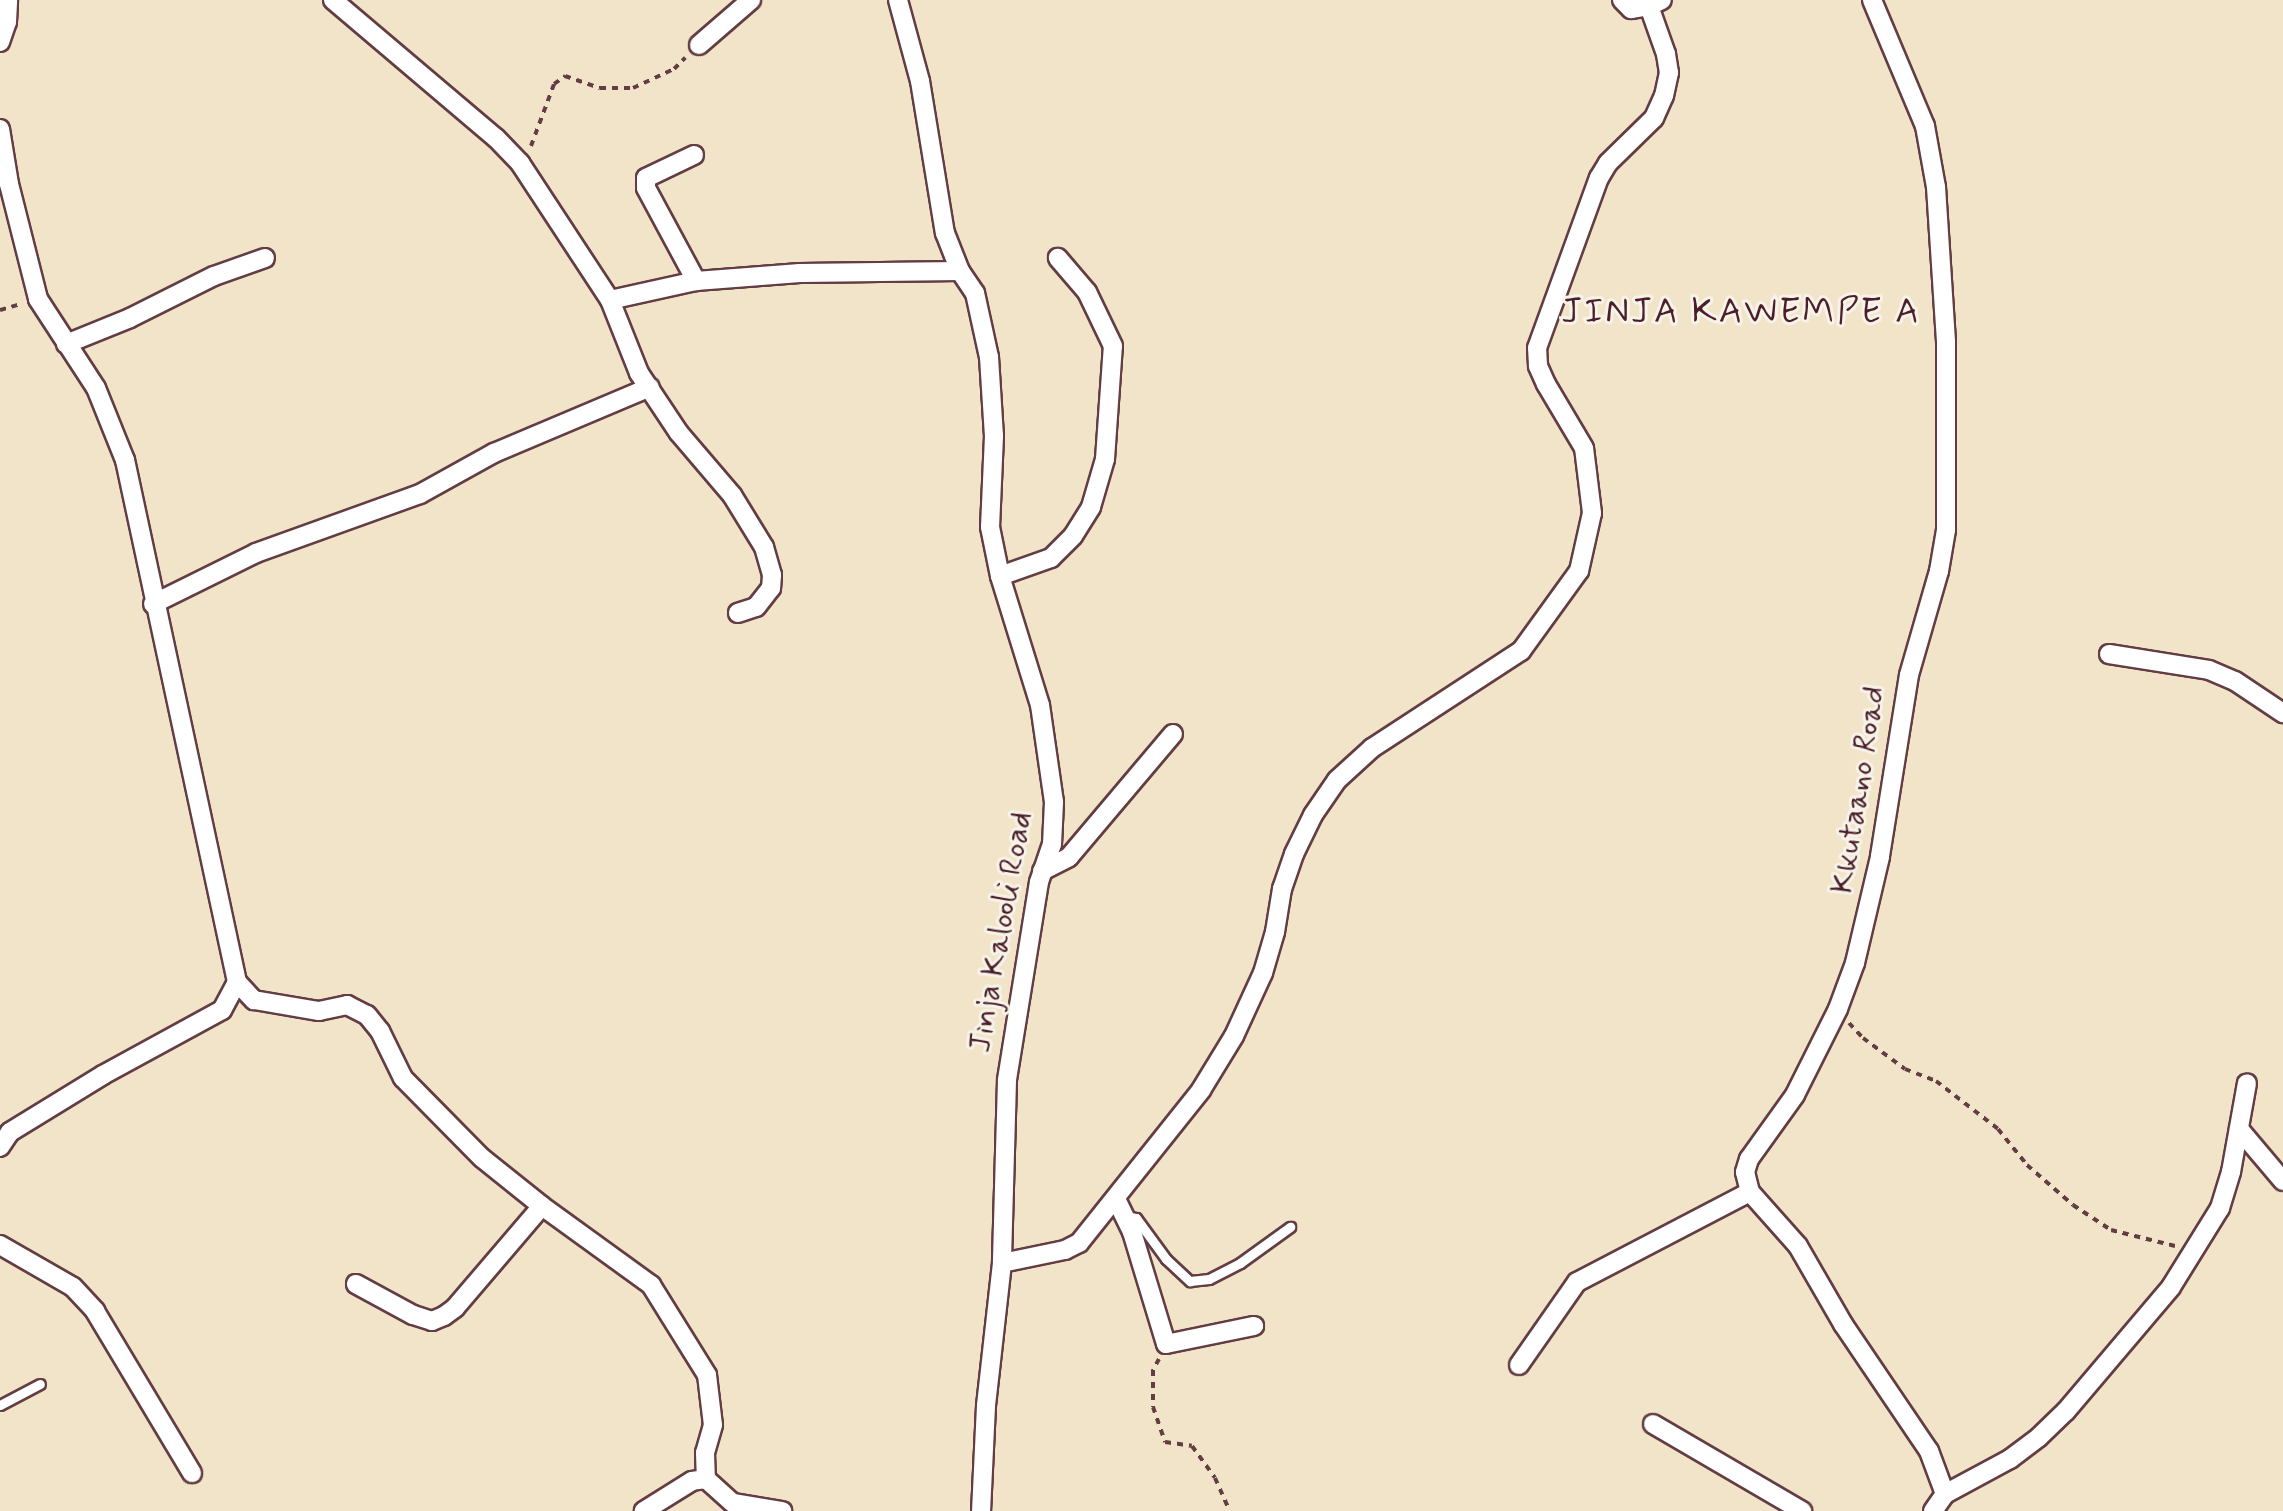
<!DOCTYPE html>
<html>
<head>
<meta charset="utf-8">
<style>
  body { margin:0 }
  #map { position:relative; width:2283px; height:1511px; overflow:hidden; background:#f2e4c9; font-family:Mynerve,sans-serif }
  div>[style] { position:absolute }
  .path>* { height:4px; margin-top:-2px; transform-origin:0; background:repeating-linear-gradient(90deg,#633d43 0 6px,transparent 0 12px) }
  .roads { filter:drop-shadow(2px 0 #633d43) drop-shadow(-2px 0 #633d43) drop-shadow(0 2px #633d43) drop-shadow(0 -2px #633d43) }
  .service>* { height:9px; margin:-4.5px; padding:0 4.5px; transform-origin:4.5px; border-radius:4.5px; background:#fff }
  .minor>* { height:18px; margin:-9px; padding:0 9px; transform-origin:9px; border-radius:9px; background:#fff }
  span { translate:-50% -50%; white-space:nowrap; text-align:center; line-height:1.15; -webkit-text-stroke:6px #f7f3e8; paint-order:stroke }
  .street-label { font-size:32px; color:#4a1f2b }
  .quarter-label { font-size:36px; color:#4a1f2b; letter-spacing:2px }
</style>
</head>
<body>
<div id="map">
  <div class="path">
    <i style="left:531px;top:146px;width:66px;rotate:-69.6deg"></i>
    <i style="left:554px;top:84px;width:14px;rotate:-36deg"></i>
    <i style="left:565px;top:76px;width:37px;rotate:19deg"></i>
    <i style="left:600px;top:88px;width:33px"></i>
    <i style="left:633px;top:88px;width:45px;rotate:-24.9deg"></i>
    <i style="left:674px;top:69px;width:16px;rotate:-45deg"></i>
    <i style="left:0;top:310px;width:22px;rotate:-16deg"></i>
    <i style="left:1849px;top:1023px;width:21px;rotate:47deg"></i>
    <i style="left:1863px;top:1038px;width:52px;rotate:36.4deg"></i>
    <i style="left:1905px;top:1069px;width:33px;rotate:21deg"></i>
    <i style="left:1936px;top:1081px;width:78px;rotate:37.7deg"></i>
    <i style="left:1998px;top:1129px;width:46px;rotate:51.1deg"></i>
    <i style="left:2027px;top:1165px;width:61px;rotate:41deg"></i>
    <i style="left:2073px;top:1205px;width:45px;rotate:33.3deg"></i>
    <i style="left:2111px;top:1230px;width:66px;rotate:14deg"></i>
    <i style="left:1159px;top:1359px;width:13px;rotate:119deg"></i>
    <i style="left:1153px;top:1370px;width:37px;rotate:90deg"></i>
    <i style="left:1153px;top:1407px;width:37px;rotate:71deg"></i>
    <i style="left:1165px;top:1442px;width:27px;rotate:8deg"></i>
    <i style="left:1192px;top:1446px;width:39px;rotate:54deg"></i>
    <i style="left:1215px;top:1478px;width:36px;rotate:66deg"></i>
  </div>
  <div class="roads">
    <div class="service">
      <i style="left:1124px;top:1216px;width:12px;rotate:9deg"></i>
      <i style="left:1136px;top:1218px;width:51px;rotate:53.8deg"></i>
      <i style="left:1166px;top:1259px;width:33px;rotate:43deg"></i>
      <i style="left:1190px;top:1281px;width:19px;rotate:-6deg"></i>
      <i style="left:1209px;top:1279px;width:35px;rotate:-27deg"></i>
      <i style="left:1240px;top:1263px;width:62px;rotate:-35.8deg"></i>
      <i style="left:0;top:1405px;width:45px;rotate:-27.7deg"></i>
    </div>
    <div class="minor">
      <i style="left:333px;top:0;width:214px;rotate:40.3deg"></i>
      <i style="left:496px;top:138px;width:35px;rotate:46deg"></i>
      <i style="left:520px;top:163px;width:164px;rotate:56.7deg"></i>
      <i style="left:610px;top:300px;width:79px;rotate:68.3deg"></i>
      <i style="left:639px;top:373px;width:72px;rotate:56.3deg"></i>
      <i style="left:679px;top:433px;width:82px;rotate:49.5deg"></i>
      <i style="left:732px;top:495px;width:61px;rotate:58.4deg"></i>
      <i style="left:764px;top:547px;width:29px;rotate:74deg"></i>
      <i style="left:772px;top:575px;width:13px;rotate:94deg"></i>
      <i style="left:771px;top:588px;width:24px;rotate:128deg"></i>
      <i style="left:756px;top:607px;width:19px;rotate:162deg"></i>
      <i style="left:898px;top:0;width:84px;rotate:74.8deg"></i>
      <i style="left:920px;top:81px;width:154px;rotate:80.7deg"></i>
      <i style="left:945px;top:233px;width:41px;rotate:68.5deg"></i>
      <i style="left:960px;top:271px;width:27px;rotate:56deg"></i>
      <i style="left:975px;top:293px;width:66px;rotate:77.7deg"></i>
      <i style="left:989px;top:357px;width:79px;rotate:86.4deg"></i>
      <i style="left:994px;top:436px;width:91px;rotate:92.5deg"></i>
      <i style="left:990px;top:527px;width:50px;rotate:78.5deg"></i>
      <i style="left:1000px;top:576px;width:135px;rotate:72.8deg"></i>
      <i style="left:1040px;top:705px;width:98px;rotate:81.8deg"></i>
      <i style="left:1054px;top:802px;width:42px;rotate:92.7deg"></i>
      <i style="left:1052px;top:844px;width:40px;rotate:108.9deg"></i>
      <i style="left:1039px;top:882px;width:201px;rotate:99.2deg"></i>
      <i style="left:1007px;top:1080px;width:183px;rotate:91.6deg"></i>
      <i style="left:1002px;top:1263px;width:144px;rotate:96.4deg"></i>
      <i style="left:986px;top:1406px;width:105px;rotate:92.7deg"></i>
      <i style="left:1622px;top:0;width:13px;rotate:45deg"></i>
      <i style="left:1631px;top:9px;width:18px;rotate:-9deg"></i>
      <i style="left:1872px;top:0;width:137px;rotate:67.2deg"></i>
      <i style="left:1925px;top:126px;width:62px;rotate:79.8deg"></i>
      <i style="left:1936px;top:187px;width:155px;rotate:86.3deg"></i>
      <i style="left:1946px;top:342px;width:188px;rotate:90deg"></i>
      <i style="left:1946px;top:530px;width:42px;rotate:99.7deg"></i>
      <i style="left:1939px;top:571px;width:108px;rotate:106.1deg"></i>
      <i style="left:1909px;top:675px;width:184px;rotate:99.1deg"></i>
      <i style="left:1880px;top:857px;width:109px;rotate:103.3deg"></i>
      <i style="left:1855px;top:963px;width:49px;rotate:110.3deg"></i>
      <i style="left:1838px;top:1009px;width:96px;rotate:116.6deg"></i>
      <i style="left:1795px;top:1095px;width:79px;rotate:125.7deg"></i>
      <i style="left:1749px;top:1159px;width:14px;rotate:107deg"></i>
      <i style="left:1745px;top:1172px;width:21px;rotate:76deg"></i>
      <i style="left:1750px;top:1192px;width:72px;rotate:48.4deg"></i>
      <i style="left:1798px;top:1246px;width:90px;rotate:60deg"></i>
      <i style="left:1843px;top:1324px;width:153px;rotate:55.9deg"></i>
      <i style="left:1929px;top:1451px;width:46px;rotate:69.6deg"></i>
      <i style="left:1945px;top:1494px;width:21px;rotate:125deg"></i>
      <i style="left:0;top:42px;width:21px;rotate:-71deg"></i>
      <i style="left:7px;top:22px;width:22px;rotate:-87deg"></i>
      <i style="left:699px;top:45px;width:69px;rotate:-40.9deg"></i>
      <i style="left:0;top:129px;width:56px;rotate:80.7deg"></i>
      <i style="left:9px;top:184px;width:119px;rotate:75.8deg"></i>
      <i style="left:38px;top:299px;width:106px;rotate:56.9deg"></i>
      <i style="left:96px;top:388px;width:78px;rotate:68.1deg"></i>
      <i style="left:125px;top:460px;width:534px;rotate:77.89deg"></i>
      <i style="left:237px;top:982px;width:32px;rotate:118deg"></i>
      <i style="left:222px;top:1010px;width:136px;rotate:151.4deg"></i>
      <i style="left:103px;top:1075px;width:109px;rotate:148.5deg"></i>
      <i style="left:10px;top:1132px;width:18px;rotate:124deg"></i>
      <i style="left:694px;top:155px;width:53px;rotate:154.4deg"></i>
      <i style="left:646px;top:178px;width:10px;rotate:90deg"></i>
      <i style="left:646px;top:188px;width:106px;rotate:61.7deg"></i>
      <i style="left:610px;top:300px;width:88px;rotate:-12.5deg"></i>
      <i style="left:696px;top:281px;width:104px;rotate:-4.4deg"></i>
      <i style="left:800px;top:273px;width:160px;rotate:-0.7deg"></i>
      <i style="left:66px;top:344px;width:69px;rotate:-22.1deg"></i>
      <i style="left:130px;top:318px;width:94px;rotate:-26.6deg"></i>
      <i style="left:214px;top:276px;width:54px;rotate:-19.4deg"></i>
      <i style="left:1000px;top:576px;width:54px;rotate:-19.4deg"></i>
      <i style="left:1051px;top:558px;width:31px;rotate:-45deg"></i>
      <i style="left:1073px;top:536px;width:34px;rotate:-58deg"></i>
      <i style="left:1091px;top:507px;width:50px;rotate:-73.7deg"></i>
      <i style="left:1105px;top:459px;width:113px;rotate:-86deg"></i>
      <i style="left:1113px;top:346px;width:60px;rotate:-115.7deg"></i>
      <i style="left:1087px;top:292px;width:45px;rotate:-130.5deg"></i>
      <i style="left:153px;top:604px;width:115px;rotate:-26.3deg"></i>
      <i style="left:256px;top:553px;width:174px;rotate:-19.8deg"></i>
      <i style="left:420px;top:494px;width:85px;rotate:-29deg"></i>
      <i style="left:494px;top:453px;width:169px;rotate:-22.9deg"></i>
      <i style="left:2109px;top:654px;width:101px;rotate:9.1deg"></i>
      <i style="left:2209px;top:670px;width:28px;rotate:23deg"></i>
      <i style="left:2235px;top:681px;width:58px;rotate:33.7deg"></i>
      <i style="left:1042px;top:871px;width:30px;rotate:-27deg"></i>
      <i style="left:1069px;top:857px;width:161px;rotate:-49.8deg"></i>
      <i style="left:237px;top:982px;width:25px;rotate:47deg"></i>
      <i style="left:254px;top:1000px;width:66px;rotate:9.6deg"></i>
      <i style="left:319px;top:1011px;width:29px;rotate:-12deg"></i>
      <i style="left:347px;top:1005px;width:22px;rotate:27deg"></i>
      <i style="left:367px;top:1015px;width:21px;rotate:51deg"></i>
      <i style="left:380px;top:1031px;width:52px;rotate:63.9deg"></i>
      <i style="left:403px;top:1078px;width:112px;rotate:45.4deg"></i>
      <i style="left:482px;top:1158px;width:77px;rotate:38.7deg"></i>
      <i style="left:542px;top:1206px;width:134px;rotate:130.5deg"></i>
      <i style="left:455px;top:1308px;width:14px;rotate:144deg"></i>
      <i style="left:444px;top:1316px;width:13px;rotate:157deg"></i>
      <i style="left:432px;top:1321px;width:20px;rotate:-162deg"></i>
      <i style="left:413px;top:1315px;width:65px;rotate:-151.5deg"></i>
      <i style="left:2239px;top:1129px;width:68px;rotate:49.8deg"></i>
      <i style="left:1116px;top:1199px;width:37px;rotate:64deg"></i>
      <i style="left:1132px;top:1232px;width:117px;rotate:73.1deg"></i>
      <i style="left:1166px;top:1344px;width:90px;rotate:-11.6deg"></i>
      <i style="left:542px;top:1206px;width:135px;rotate:35.9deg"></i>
      <i style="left:651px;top:1285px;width:106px;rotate:58.1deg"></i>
      <i style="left:707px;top:1375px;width:50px;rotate:83.2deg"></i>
      <i style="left:713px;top:1425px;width:29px;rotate:106deg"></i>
      <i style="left:705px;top:1453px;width:26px;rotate:88deg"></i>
      <i style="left:706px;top:1479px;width:14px;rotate:172deg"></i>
      <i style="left:692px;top:1481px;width:57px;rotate:148deg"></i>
      <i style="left:0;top:1245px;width:84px;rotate:29.9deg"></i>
      <i style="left:73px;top:1287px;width:33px;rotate:47deg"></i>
      <i style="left:95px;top:1311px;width:189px;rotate:59.1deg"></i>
      <i style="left:1002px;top:1263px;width:64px;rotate:-11.7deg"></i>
      <i style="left:1065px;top:1250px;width:16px;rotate:-27deg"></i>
      <i style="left:1079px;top:1243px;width:196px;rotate:-51.4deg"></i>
      <i style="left:1201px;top:1090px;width:63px;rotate:-58.6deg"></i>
      <i style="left:1234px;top:1036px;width:69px;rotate:-65.3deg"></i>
      <i style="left:1263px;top:973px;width:43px;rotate:-73.7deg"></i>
      <i style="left:1275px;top:932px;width:44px;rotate:-80.8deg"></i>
      <i style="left:1282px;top:889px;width:37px;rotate:-71deg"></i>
      <i style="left:1294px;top:854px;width:43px;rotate:-64deg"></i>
      <i style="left:1313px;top:815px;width:42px;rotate:-55.6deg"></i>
      <i style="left:1337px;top:780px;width:47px;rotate:-42.4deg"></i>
      <i style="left:1372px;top:748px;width:178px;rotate:-33.1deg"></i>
      <i style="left:1521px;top:651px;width:99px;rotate:-54.1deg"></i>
      <i style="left:1579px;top:571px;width:59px;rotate:-77.4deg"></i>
      <i style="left:1592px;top:513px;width:65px;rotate:-97deg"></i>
      <i style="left:1584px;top:448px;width:74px;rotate:-120.7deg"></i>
      <i style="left:1546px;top:384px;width:20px;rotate:-114deg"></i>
      <i style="left:1538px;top:366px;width:18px;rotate:-93deg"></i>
      <i style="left:1537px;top:348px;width:181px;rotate:-70deg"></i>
      <i style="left:1599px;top:178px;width:17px;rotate:-59deg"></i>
      <i style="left:1608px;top:163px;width:64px;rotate:-44.4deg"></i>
      <i style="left:1654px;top:118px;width:24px;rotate:-66deg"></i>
      <i style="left:1664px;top:96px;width:24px;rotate:-78deg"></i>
      <i style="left:1669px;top:73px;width:19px;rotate:-99deg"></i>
      <i style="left:1666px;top:54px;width:51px;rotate:-109.5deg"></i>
      <i style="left:1649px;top:6px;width:14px;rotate:-25deg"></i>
      <i style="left:1519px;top:1365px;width:101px;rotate:-55.1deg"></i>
      <i style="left:1577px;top:1282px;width:195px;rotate:-27.5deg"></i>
      <i style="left:1653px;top:1424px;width:173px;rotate:30.3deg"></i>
      <i style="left:706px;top:1479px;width:36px;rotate:42deg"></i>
      <i style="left:733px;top:1503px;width:50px;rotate:9.3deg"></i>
      <i style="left:1945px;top:1494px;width:74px;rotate:-28.3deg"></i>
      <i style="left:2010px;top:1459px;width:36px;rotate:-37deg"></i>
      <i style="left:2039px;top:1437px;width:37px;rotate:-44deg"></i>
      <i style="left:2066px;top:1411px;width:162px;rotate:-49.7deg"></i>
      <i style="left:2171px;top:1287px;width:93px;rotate:-58.2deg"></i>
      <i style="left:2220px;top:1208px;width:38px;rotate:-73deg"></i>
      <i style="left:2231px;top:1172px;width:90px;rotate:-79.8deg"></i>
    </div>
  </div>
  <div class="street-label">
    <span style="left:1859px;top:790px;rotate:-81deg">Kkutaano Road</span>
    <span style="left:1001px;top:932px;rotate:-80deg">Jinja Kalooli Road</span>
  </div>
  <div class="quarter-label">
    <span style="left:1741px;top:313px">JINJA KAWEMPE A</span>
  </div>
</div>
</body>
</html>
